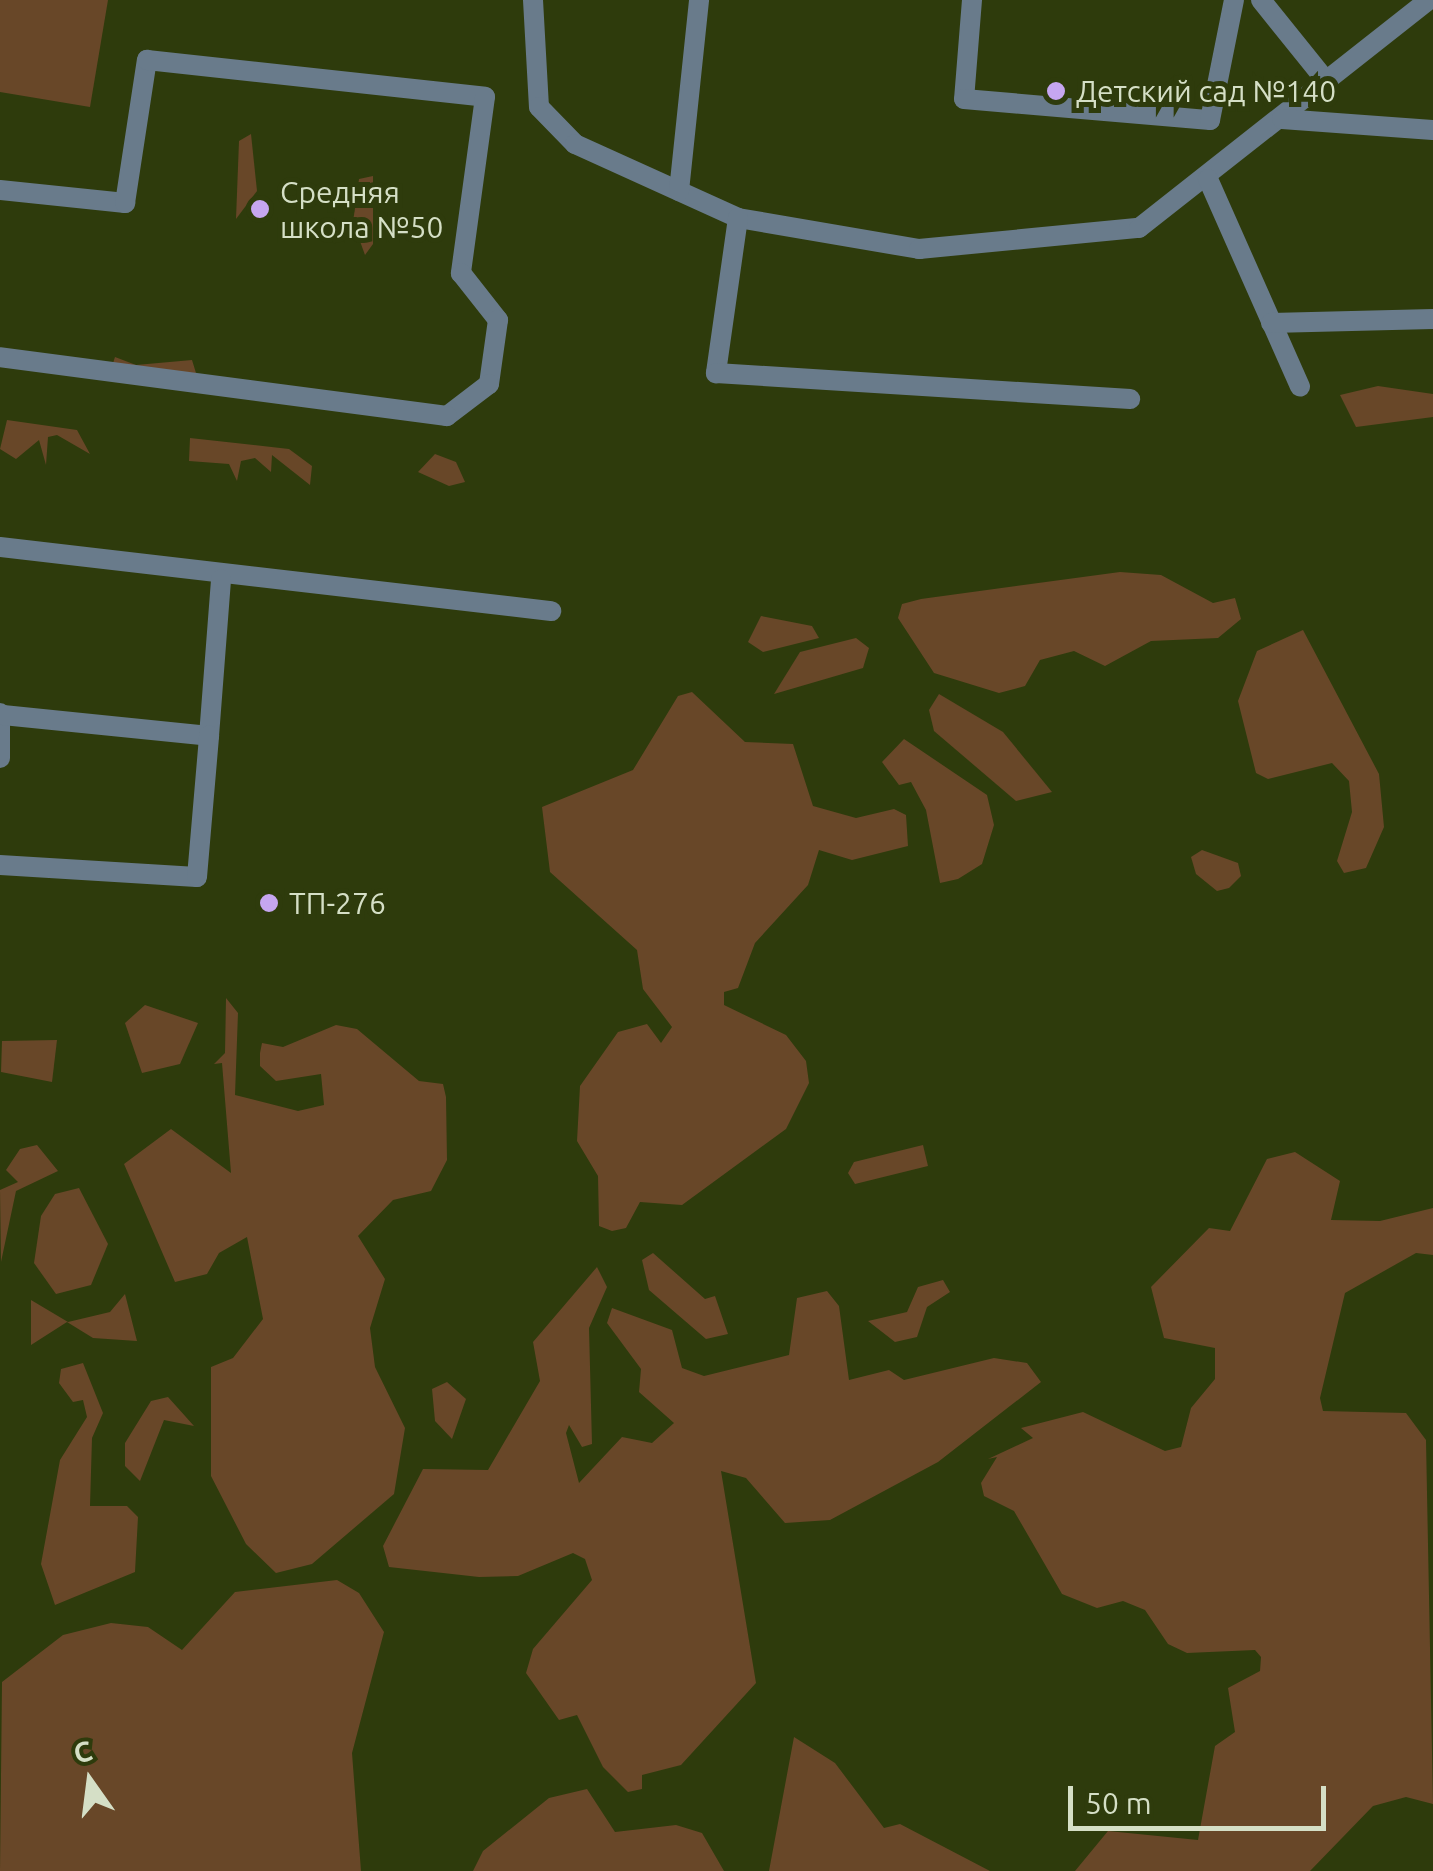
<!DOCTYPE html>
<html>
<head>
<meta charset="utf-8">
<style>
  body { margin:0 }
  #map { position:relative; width:1433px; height:1871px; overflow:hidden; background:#2e3b0c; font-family:Ubuntu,sans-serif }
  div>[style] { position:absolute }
  .green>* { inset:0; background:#684728 }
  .lane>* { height:20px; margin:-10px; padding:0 10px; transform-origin:10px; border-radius:10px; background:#697b8b }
  .dots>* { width:28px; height:28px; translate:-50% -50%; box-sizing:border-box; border:5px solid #2e3b0c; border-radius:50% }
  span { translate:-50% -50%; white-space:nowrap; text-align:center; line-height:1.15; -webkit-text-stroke:10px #2e3b0c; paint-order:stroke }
  .poi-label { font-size:30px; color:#d5dfc6 }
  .left { translate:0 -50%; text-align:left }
  .north { position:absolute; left:40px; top:1731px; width:100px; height:100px; -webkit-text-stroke:8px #2e3b0c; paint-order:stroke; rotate:346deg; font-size:28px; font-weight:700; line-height:40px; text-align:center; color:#d5dfc6 }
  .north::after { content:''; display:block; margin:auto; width:35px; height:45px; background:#d5dfc6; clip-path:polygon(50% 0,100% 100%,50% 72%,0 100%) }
  .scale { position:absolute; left:1068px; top:1786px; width:258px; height:45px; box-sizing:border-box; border:5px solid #d5dfc6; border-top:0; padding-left:12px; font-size:30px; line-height:35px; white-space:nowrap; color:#d5dfc6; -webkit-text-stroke:8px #2e3b0c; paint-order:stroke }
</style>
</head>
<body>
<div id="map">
  <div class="green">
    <i style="clip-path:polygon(0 0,108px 0,90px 107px,0 92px)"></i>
    <i style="clip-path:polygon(251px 134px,257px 191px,236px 219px,239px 141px)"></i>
    <i style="clip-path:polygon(373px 176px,373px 244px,365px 255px,353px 222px,359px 179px)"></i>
    <i style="clip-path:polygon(115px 357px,136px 365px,192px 360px,196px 373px,110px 372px)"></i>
    <i style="clip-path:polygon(1378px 386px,1433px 394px,1433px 417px,1356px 427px,1340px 395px)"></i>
    <i style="clip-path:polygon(7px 420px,77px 430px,90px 454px,57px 435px,48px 437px,46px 465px,39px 440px,16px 459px,0 449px)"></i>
    <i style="clip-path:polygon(190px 438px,289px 449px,312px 466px,310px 485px,272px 455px,271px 472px,255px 458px,241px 461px,237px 481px,229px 464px,189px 461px)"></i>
    <i style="clip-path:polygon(435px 454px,456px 462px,465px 482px,449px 486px,418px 472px)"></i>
    <i style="clip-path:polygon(1120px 572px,1161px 575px,1213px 603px,1235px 598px,1241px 619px,1218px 638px,1151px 641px,1105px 666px,1074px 651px,1040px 660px,1025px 686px,999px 693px,934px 673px,898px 618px,902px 604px,921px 599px)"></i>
    <i style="clip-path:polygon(761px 616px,812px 626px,819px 638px,763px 652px,748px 642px)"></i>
    <i style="clip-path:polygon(1303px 630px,1379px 774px,1384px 827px,1366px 868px,1344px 873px,1337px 861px,1352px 812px,1349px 781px,1332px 763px,1268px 779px,1256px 773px,1238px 701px,1257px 651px)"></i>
    <i style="clip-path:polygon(856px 638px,869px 648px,863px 668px,774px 694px,800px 652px)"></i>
    <i style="clip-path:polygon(692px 692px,745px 742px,793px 744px,813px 806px,856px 818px,894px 809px,906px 815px,908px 846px,852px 860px,819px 850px,808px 885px,755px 943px,738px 988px,724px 992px,724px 1005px,786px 1035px,806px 1061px,809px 1083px,786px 1129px,682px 1205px,640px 1202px,626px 1228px,612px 1231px,599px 1226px,598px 1176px,577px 1141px,580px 1086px,618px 1032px,647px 1024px,661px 1043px,672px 1027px,643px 989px,637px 950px,550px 872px,542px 807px,633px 770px,678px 696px)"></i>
    <i style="clip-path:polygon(939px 694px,1003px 732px,1052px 792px,1016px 801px,934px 731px,929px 710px)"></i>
    <i style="clip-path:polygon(904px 739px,987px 795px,994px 825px,982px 864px,958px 879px,940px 883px,926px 810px,911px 782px,899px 785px,882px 762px)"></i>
    <i style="clip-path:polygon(1202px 850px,1238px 863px,1241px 876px,1229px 888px,1217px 891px,1196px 874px,1191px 857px)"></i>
    <i style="clip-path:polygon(226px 998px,238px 1013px,235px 1095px,298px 1111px,324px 1105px,321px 1074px,276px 1081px,260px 1066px,260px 1053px,262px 1043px,283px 1047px,336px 1025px,357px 1029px,419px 1081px,443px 1084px,446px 1097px,447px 1160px,431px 1191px,393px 1200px,358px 1236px,385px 1279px,370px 1328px,375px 1367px,405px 1428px,394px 1494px,312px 1564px,276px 1573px,246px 1544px,211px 1476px,211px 1367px,233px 1358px,263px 1319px,247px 1237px,219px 1253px,207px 1274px,175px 1282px,124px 1164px,171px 1129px,231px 1173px,222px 1063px,214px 1064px,225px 1053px)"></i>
    <i style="clip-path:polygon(145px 1005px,198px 1023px,180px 1064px,142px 1073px,125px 1023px)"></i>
    <i style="clip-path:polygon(57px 1040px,52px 1082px,1px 1072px,2px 1041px)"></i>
    <i style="clip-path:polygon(37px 1145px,58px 1171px,16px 1191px,1px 1262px,0 1190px,18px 1182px,6px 1170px,20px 1149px)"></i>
    <i style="clip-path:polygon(923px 1145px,928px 1166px,855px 1184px,848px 1173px,854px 1162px)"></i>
    <i style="clip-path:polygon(1295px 1152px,1340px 1181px,1331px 1220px,1380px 1221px,1433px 1208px,1433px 1255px,1416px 1253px,1345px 1293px,1320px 1398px,1323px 1411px,1406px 1413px,1426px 1440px,1433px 1804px,1406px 1797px,1373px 1806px,1310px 1871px,1075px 1871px,1108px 1831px,1198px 1840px,1215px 1746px,1235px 1732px,1228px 1688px,1260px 1671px,1261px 1657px,1255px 1650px,1187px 1653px,1168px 1644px,1145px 1610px,1123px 1601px,1097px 1608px,1062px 1594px,1014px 1511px,984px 1496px,981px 1483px,997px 1457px,988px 1459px,1033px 1438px,1021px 1428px,1083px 1412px,1165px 1451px,1181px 1447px,1191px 1408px,1215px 1379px,1215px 1348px,1164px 1338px,1151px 1287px,1209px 1228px,1230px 1231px,1267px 1159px)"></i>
    <i style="clip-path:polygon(79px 1188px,108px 1244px,91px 1285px,56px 1294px,34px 1263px,41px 1216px,55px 1194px)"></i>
    <i style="clip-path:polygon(653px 1253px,705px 1299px,715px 1296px,728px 1334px,706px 1339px,649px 1290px,642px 1260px)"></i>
    <i style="clip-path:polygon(597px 1267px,607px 1287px,589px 1328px,592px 1444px,582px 1447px,569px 1425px,566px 1433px,579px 1483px,622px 1437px,652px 1443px,674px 1423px,639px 1392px,641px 1369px,607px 1323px,612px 1308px,672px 1330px,682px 1368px,704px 1376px,789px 1355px,797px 1298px,827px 1291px,839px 1306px,849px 1380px,889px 1370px,904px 1380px,994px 1358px,1027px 1363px,1041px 1382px,938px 1462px,830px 1520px,785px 1523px,746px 1478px,721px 1471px,756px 1683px,681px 1765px,642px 1775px,642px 1789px,628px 1792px,603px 1767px,577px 1715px,559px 1720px,526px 1673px,533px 1649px,592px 1580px,585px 1559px,573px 1553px,518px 1576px,479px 1577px,389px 1567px,383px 1546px,423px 1469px,488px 1470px,540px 1381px,533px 1342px)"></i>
    <i style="clip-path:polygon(943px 1280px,950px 1292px,927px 1307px,917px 1337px,895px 1342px,868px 1321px,907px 1312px,918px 1287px)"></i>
    <i style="clip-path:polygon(125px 1294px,137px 1341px,93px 1338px,67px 1322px,31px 1345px,31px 1300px,68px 1322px,110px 1312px)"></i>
    <i style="clip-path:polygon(83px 1363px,103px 1413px,92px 1438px,90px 1506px,127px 1506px,138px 1517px,135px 1572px,55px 1605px,41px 1564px,60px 1460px,87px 1417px,83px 1400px,73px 1402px,59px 1383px,61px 1369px)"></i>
    <i style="clip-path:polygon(447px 1382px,466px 1399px,452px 1439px,435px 1421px,432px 1389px)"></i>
    <i style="clip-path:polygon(168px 1397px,194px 1426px,164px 1420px,140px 1481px,125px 1466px,125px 1443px,151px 1401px)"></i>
    <i style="clip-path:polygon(337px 1580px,359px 1593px,384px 1632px,352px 1753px,361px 1871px,0 1871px,2px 1682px,63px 1635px,111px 1623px,148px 1627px,182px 1650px,235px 1592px)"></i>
    <i style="clip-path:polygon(794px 1737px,835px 1763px,884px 1828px,900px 1824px,990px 1871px,769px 1871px)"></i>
    <i style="clip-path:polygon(587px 1789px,615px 1832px,676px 1825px,702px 1833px,724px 1871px,473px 1871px,483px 1851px,549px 1798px)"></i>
  </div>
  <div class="lane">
    <i style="left:533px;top:0;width:107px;rotate:86.8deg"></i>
    <i style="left:539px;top:107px;width:52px;rotate:45.8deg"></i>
    <i style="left:575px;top:144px;width:179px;rotate:24.4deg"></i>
    <i style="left:738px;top:218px;width:184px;rotate:9.7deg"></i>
    <i style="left:919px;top:249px;width:221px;rotate:-5.5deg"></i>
    <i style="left:1139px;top:228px;width:369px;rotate:-38.2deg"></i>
    <i style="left:972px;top:0;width:99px;rotate:94.6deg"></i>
    <i style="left:964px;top:99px;width:247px;rotate:4.9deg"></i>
    <i style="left:1210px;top:120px;width:122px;rotate:-78.7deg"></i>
    <i style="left:1261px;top:0;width:105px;rotate:51.2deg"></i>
    <i style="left:1282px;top:119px;width:151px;rotate:4.2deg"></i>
    <i style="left:1208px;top:179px;width:227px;rotate:66.1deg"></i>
    <i style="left:0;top:190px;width:126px;rotate:5.9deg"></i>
    <i style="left:125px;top:203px;width:145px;rotate:-81.3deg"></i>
    <i style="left:147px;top:60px;width:340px;rotate:6.2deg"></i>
    <i style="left:485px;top:97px;width:178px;rotate:97.8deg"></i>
    <i style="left:461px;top:273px;width:60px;rotate:51.8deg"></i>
    <i style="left:498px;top:320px;width:65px;rotate:98deg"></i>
    <i style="left:489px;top:384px;width:53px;rotate:142.7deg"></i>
    <i style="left:447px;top:416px;width:451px;rotate:-172.5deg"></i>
    <i style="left:679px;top:191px;width:192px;rotate:-84deg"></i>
    <i style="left:738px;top:218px;width:157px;rotate:98.1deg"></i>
    <i style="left:716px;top:373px;width:415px;rotate:3.6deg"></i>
    <i style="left:1271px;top:323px;width:162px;rotate:-1.4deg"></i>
    <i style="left:0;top:547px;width:555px;rotate:6.63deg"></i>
    <i style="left:0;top:713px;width:45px;rotate:90deg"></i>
    <i style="left:3px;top:715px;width:207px;rotate:5.8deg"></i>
    <i style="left:209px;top:736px;width:157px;rotate:-85.6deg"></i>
    <i style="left:0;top:865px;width:197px;rotate:3.5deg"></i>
    <i style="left:197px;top:877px;width:142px;rotate:-85.1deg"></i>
  </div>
  <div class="dots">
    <i style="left:1056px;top:91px;background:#c6a6f0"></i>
    <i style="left:260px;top:209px;background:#c6a6f0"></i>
    <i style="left:269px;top:903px;background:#c6a6f0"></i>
  </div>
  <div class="poi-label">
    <span class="left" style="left:1076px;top:91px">Детский сад №140</span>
    <span class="left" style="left:280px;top:209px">Средняя<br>школа №50</span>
    <span class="left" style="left:289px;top:903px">ТП-276</span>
  </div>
  <div class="north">С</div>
  <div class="scale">50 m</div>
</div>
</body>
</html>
